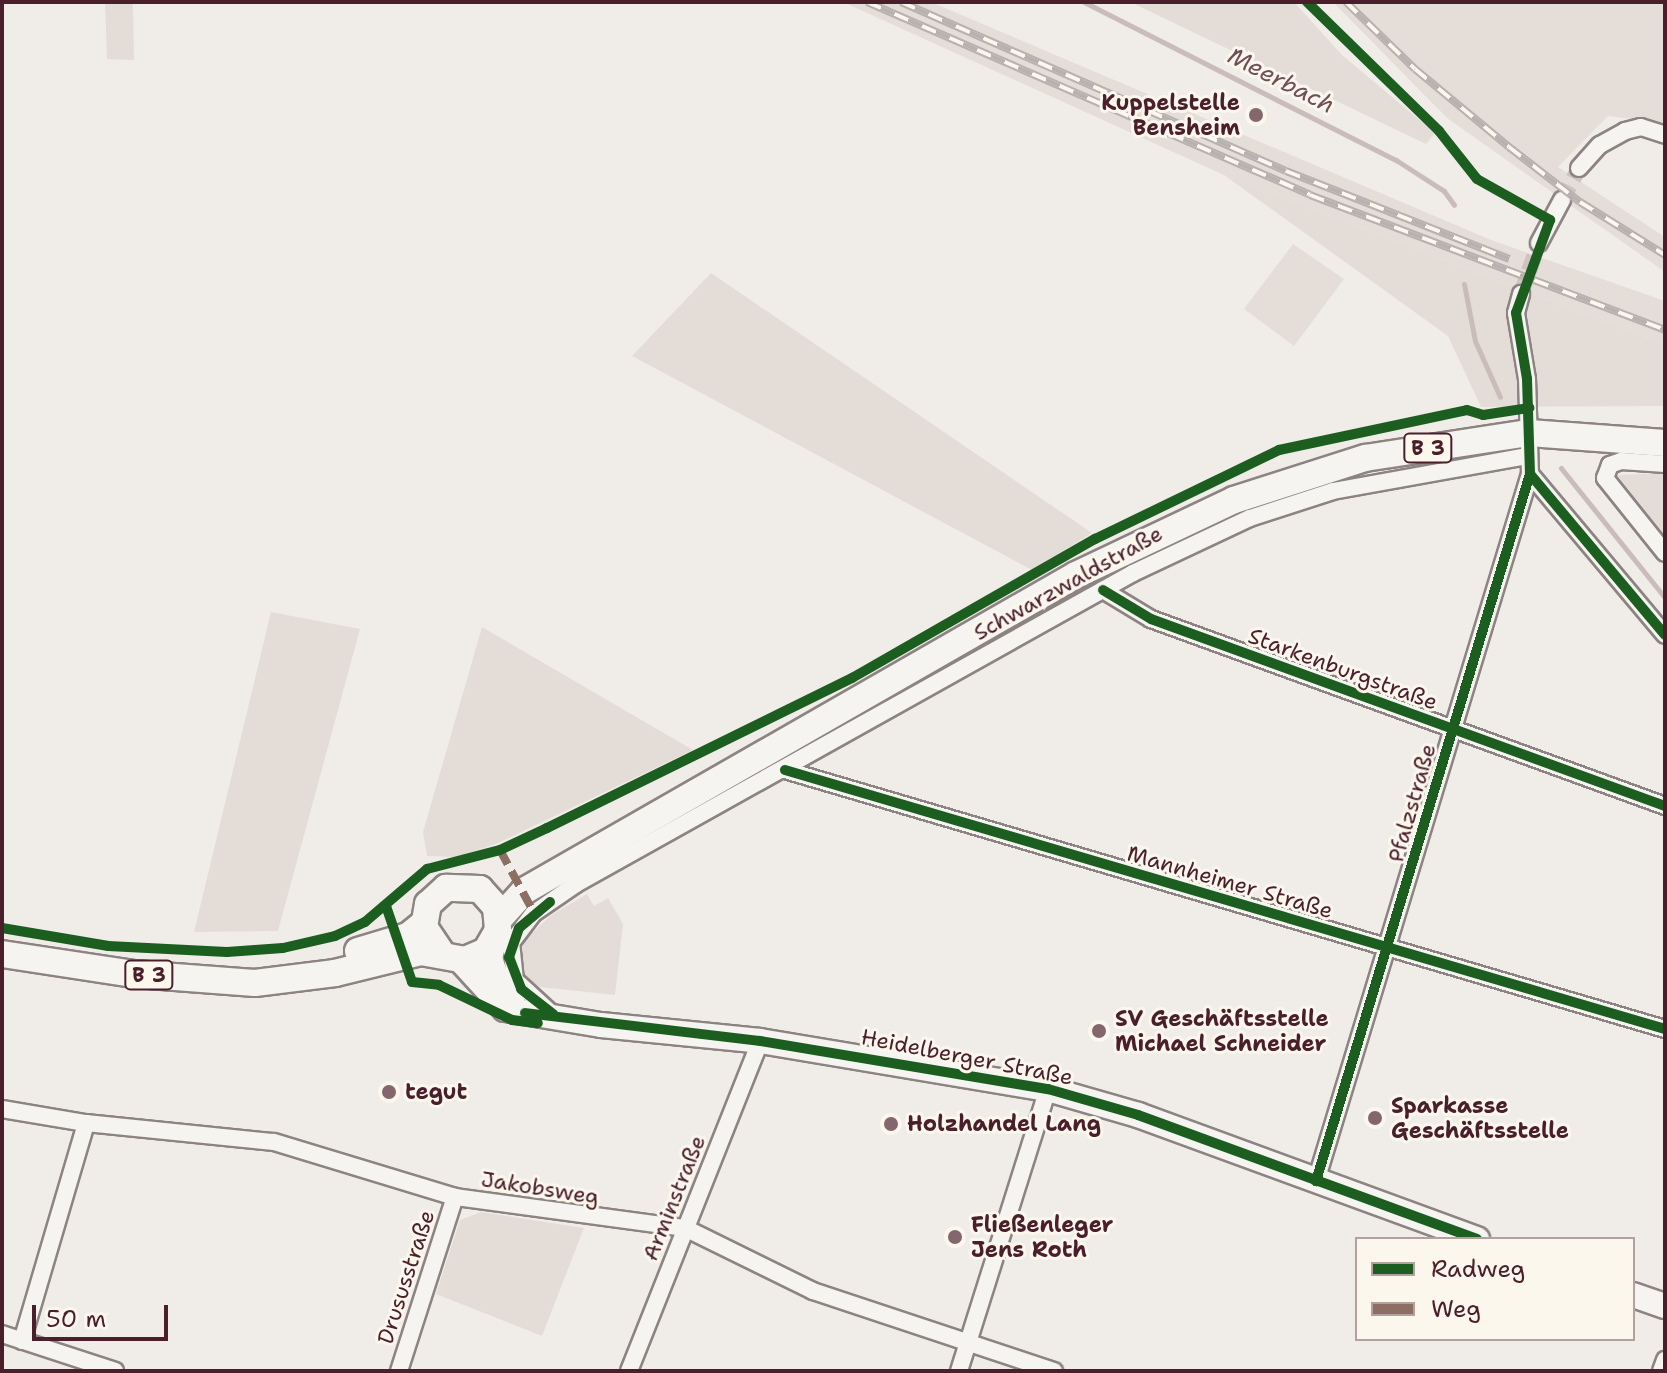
<!DOCTYPE html>
<html>
<head>
<meta charset="utf-8">
<style>
  body { margin:0 }
  #map { position:relative; width:1667px; height:1373px; overflow:hidden; background:#f0ede8; font-family:"Shantell Sans",sans-serif }
  div>[style] { position:absolute }
  .built>* { inset:0; background:#e5ddd7 }
  .green>* { inset:0; background:#e4ddd7 }
  .stream>* { height:5px; margin:-2.5px; padding:0 2.5px; transform-origin:2.5px; border-radius:2.5px; background:#cabcb9 }
  .street-tunnel>* { height:16px; margin-top:-8px; transform-origin:0; background:repeating-linear-gradient(90deg,#cfc4c2 0 16px,transparent 0 24px) }
  .roads { filter:drop-shadow(2px 0 #8d8383) drop-shadow(-2px 0 #8d8383) drop-shadow(0 2px #8d8383) drop-shadow(0 -2px #8d8383) }
  .street>* { height:16px; margin:-8px; padding:0 8px; transform-origin:8px; border-radius:8px; background:#f5f4f0 }
  .secondary>* { height:24px; margin:-12px; padding:0 12px; transform-origin:12px; border-radius:12px; background:#f5f4f0 }
  .primary>* { height:26px; margin:-13px; padding:0 13px; transform-origin:13px; border-radius:13px; background:#f5f4f0 }
  .rail>* { height:8px; margin-top:-4px; transform-origin:0; background:repeating-linear-gradient(90deg,#fbf7ec 0 15px,#b7b2b0 0 30px); box-sizing:border-box; border-block:2px solid #b7b2b0 }
  .quiet>* { height:8px; margin-top:-4px; transform-origin:0; background:repeating-linear-gradient(90deg,#8d6e63 0 16px,transparent 0 24px) }
  .cycleway>* { height:10px; margin:-5px; padding:0 5px; transform-origin:5px; border-radius:5px; background:#1b5e20 }
  .dots>* { width:22px; height:22px; translate:-50% -50%; box-sizing:border-box; border:4px solid #fbf7ec; border-radius:50% }
  span { translate:-50% -50%; white-space:nowrap; text-align:center; line-height:1.15; -webkit-text-stroke:6px #fbf7ec; paint-order:stroke }
  .shield-label span { padding:2px 6px; background:#fbf7ec; border:2px solid; border-radius:6px; -webkit-text-stroke-width:0 }
  .shield-label { font-size:20px; color:#4a1f2b; font-weight:700 }
  .poi-label { font-size:22px; color:#4a1f2b; font-weight:700 }
  .right { translate:-100% -50%; text-align:right }
  .left { translate:0 -50%; text-align:left }
  .street-label { font-size:22px; color:#4a1f2b }
  .water-label { font-size:24px; color:#714f56; font-style:italic }
  .frame { position:absolute; inset:0; border:4px solid #4a1f2b; pointer-events:none }
  .legend { position:absolute; left:1355px; top:1237px; width:280px; height:104px; box-sizing:border-box; background:#fbf7ec; border:2px solid #b4a19f; margin:0; padding:10px 14px; list-style:none; font-size:24px; color:#4a1f2b }
  .legend li { display:flex; align-items:center; gap:16px; height:40px }
  .legend b { width:40px; border:2px solid #b4a19f }
  .scale { position:absolute; left:32px; top:1305px; width:136px; height:36px; box-sizing:border-box; border:4px solid #4a1f2b; border-top:0; padding-left:10px; font-size:24px; line-height:28px; white-space:nowrap; color:#4a1f2b; -webkit-text-stroke:6px #fbf7ec; paint-order:stroke }
</style>
</head>
<body>
<div id="map">
  <div class="built">
    <i style="clip-path:polygon(843px 2px,931px 2px,1491px 240px,1665px 301px,1665px 345px,1224px 175px)"></i>
    <i style="clip-path:polygon(1333px 2px,1665px 2px,1665px 123px,1608px 116px,1558px 167px,1665px 237px,1665px 272px,1447px 118px)"></i>
    <i style="clip-path:polygon(1293px 244px,1344px 279px,1294px 346px,1244px 309px)"></i>
  </div>
  <div class="green">
    <i style="clip-path:polygon(105px 2px,133px 2px,134px 60px,107px 59px)"></i>
    <i style="clip-path:polygon(1130px 2px,1294px 2px,1342px 55px,1435px 133px,1426px 144px)"></i>
    <i style="clip-path:polygon(1224px 175px,1665px 345px,1665px 406px,1481px 407px,1448px 336px)"></i>
    <i style="clip-path:polygon(711px 273px,1092px 533px,1032px 570px,632px 356px)"></i>
    <i style="clip-path:polygon(1665px 473px,1665px 536px,1617px 475px)"></i>
    <i style="clip-path:polygon(271px 612px,360px 629px,278px 931px,194px 932px)"></i>
    <i style="clip-path:polygon(482px 627px,693px 750px,496px 844px,456px 857px,427px 856px,423px 832px)"></i>
    <i style="clip-path:polygon(587px 894px,594px 906px,608px 898px,623px 924px,615px 995px,540px 987px,523px 977px,519px 958px,525px 940px,550px 916px)"></i>
    <i style="clip-path:polygon(481px 1212px,584px 1228px,542px 1336px,436px 1294px,460px 1220px)"></i>
  </div>
  <div class="stream">
    <i style="left:1084px;top:2px;width:350px;rotate:26.9deg"></i>
    <i style="left:1396px;top:160px;width:57px;rotate:32.9deg"></i>
    <i style="left:1444px;top:191px;width:17px;rotate:54deg"></i>
    <i style="left:1464px;top:284px;width:58px;rotate:79.1deg"></i>
    <i style="left:1475px;top:341px;width:61px;rotate:65.9deg"></i>
    <i style="left:1561px;top:468px;width:166px;rotate:51.3deg"></i>
  </div>
  <div class="street-tunnel">
    <i style="left:1562px;top:200px;width:36px;rotate:-62deg"></i>
    <i style="left:1521px;top:294px;width:54px;rotate:-70.6deg"></i>
  </div>
  <div class="roads">
    <div class="street">
      <i style="left:1579px;top:168px;width:31px;rotate:-48deg"></i>
      <i style="left:1600px;top:145px;width:29px;rotate:-29deg"></i>
      <i style="left:1625px;top:131px;width:16px;rotate:-14deg"></i>
      <i style="left:1641px;top:127px;width:25px;rotate:18deg"></i>
      <i style="left:1539px;top:243px;width:49px;rotate:-61.9deg"></i>
      <i style="left:1665px;top:464px;width:44px;rotate:-176.1deg"></i>
      <i style="left:1621px;top:461px;width:12px;rotate:160deg"></i>
      <i style="left:1610px;top:465px;width:14px;rotate:111deg"></i>
      <i style="left:1605px;top:478px;width:96px;rotate:51.3deg"></i>
      <i style="left:1530px;top:474px;width:210px;rotate:50deg"></i>
      <i style="left:1103px;top:590px;width:56px;rotate:31.1deg"></i>
      <i style="left:1151px;top:619px;width:547px;rotate:19.99deg"></i>
      <i style="left:785px;top:770px;width:917px;rotate:16.4deg"></i>
      <i style="left:551px;top:1013px;width:49px;rotate:-137.5deg"></i>
      <i style="left:515px;top:980px;width:37px;rotate:-96deg"></i>
      <i style="left:511px;top:943px;width:38px;rotate:-53deg"></i>
      <i style="left:534px;top:913px;width:51px;rotate:-34.6deg"></i>
      <i style="left:576px;top:884px;width:638px;rotate:-29.18deg"></i>
      <i style="left:1133px;top:573px;width:129px;rotate:-25.2deg"></i>
      <i style="left:1250px;top:518px;width:87px;rotate:-18deg"></i>
      <i style="left:1333px;top:491px;width:198px;rotate:-10.2deg"></i>
      <i style="left:2px;top:1109px;width:85px;rotate:9.5deg"></i>
      <i style="left:86px;top:1123px;width:189px;rotate:5.8deg"></i>
      <i style="left:274px;top:1142px;width:189px;rotate:16.9deg"></i>
      <i style="left:455px;top:1197px;width:232px;rotate:7.7deg"></i>
      <i style="left:685px;top:1228px;width:143px;rotate:26.2deg"></i>
      <i style="left:813px;top:1291px;width:254px;rotate:18.4deg"></i>
      <i style="left:1316px;top:1181px;width:739px;rotate:-73.16deg"></i>
      <i style="left:1530px;top:474px;width:95px;rotate:-91.8deg"></i>
      <i style="left:1527px;top:379px;width:67px;rotate:-99.5deg"></i>
      <i style="left:1516px;top:313px;width:20px;rotate:-75deg"></i>
      <i style="left:2px;top:1334px;width:119px;rotate:18.1deg"></i>
      <i style="left:22px;top:1341px;width:227px;rotate:-73.6deg"></i>
      <i style="left:399px;top:1371px;width:183px;rotate:-72.2deg"></i>
      <i style="left:629px;top:1371px;width:355px;rotate:-68.3deg"></i>
      <i style="left:959px;top:1371px;width:296px;rotate:-72.5deg"></i>
      <i style="left:1661px;top:1371px;width:12px;rotate:-70deg"></i>
    </div>
    <div class="secondary">
      <i style="left:494px;top:942px;width:16px;rotate:104deg"></i>
      <i style="left:490px;top:958px;width:20px;rotate:72deg"></i>
      <i style="left:496px;top:977px;width:28px;rotate:55deg"></i>
      <i style="left:459px;top:959px;width:68px;rotate:47.4deg"></i>
      <i style="left:505px;top:1009px;width:97px;rotate:9.5deg"></i>
      <i style="left:601px;top:1025px;width:160px;rotate:5.7deg"></i>
      <i style="left:760px;top:1041px;width:292px;rotate:9.5deg"></i>
      <i style="left:1048px;top:1089px;width:94px;rotate:16.1deg"></i>
      <i style="left:1138px;top:1115px;width:361px;rotate:20.1deg"></i>
      <i style="left:1633px;top:1295px;width:34px;rotate:19deg"></i>
    </div>
    <div class="primary">
      <i style="left:499px;top:919px;width:38px;rotate:-48deg"></i>
      <i style="left:524px;top:891px;width:636px;rotate:-29.79deg"></i>
      <i style="left:1076px;top:575px;width:175px;rotate:-25.4deg"></i>
      <i style="left:1234px;top:500px;width:138px;rotate:-17.8deg"></i>
      <i style="left:1365px;top:458px;width:166px;rotate:-8.7deg"></i>
      <i style="left:1529px;top:433px;width:136px;rotate:4.2deg"></i>
      <i style="left:358px;top:951px;width:52px;rotate:-16.7deg"></i>
      <i style="left:408px;top:936px;width:21px;rotate:-39deg"></i>
      <i style="left:2px;top:954px;width:134px;rotate:8.6deg"></i>
      <i style="left:135px;top:974px;width:120px;rotate:4.3deg"></i>
      <i style="left:255px;top:983px;width:81px;rotate:-7.1deg"></i>
      <i style="left:335px;top:973px;width:89px;rotate:-13.7deg"></i>
      <i style="left:421px;top:952px;width:45px;rotate:10.3deg"></i>
      <i style="left:465px;top:960px;width:23px;rotate:-23deg"></i>
      <i style="left:486px;top:951px;width:24px;rotate:-60deg"></i>
      <i style="left:498px;top:930px;width:23px;rotate:-95deg"></i>
      <i style="left:496px;top:907px;width:24px;rotate:-132deg"></i>
      <i style="left:480px;top:889px;width:34px;rotate:-178deg"></i>
      <i style="left:446px;top:888px;width:24px;rotate:138deg"></i>
      <i style="left:428px;top:904px;width:23px;rotate:100deg"></i>
      <i style="left:424px;top:927px;width:34px;rotate:56deg"></i>
    </div>
  </div>
  <div class="rail">
    <i style="left:867px;top:2px;width:483px;rotate:23.5deg"></i>
    <i style="left:1310px;top:195px;width:380px;rotate:20.8deg"></i>
    <i style="left:901px;top:2px;width:420px;rotate:23.7deg"></i>
    <i style="left:1286px;top:171px;width:240px;rotate:21.5deg"></i>
    <i style="left:1346px;top:2px;width:96px;rotate:44.2deg"></i>
    <i style="left:1415px;top:69px;width:122px;rotate:39.7deg"></i>
    <i style="left:1509px;top:147px;width:90px;rotate:37.8deg"></i>
    <i style="left:1580px;top:202px;width:100px;rotate:31.9deg"></i>
  </div>
  <div class="quiet">
    <i style="left:500px;top:850px;width:72px;rotate:61.6deg"></i>
  </div>
  <div class="cycleway">
    <i style="left:1307px;top:2px;width:185px;rotate:44.3deg"></i>
    <i style="left:1439px;top:131px;width:61px;rotate:51.6deg"></i>
    <i style="left:1477px;top:179px;width:84px;rotate:29.3deg"></i>
    <i style="left:1550px;top:220px;width:99px;rotate:110.1deg"></i>
    <i style="left:1516px;top:313px;width:67px;rotate:80.5deg"></i>
    <i style="left:1527px;top:379px;width:95px;rotate:88.2deg"></i>
    <i style="left:1530px;top:474px;width:739px;rotate:106.84deg"></i>
    <i style="left:1530px;top:474px;width:210px;rotate:50deg"></i>
    <i style="left:1103px;top:590px;width:56px;rotate:31.1deg"></i>
    <i style="left:1151px;top:619px;width:547px;rotate:19.99deg"></i>
    <i style="left:785px;top:770px;width:917px;rotate:16.4deg"></i>
    <i style="left:550px;top:902px;width:40px;rotate:140deg"></i>
    <i style="left:519px;top:928px;width:31px;rotate:109deg"></i>
    <i style="left:509px;top:957px;width:34px;rotate:69deg"></i>
    <i style="left:521px;top:989px;width:41px;rotate:38deg"></i>
    <i style="left:386px;top:906px;width:80px;rotate:71.1deg"></i>
    <i style="left:412px;top:982px;width:27px;rotate:6deg"></i>
    <i style="left:439px;top:985px;width:81px;rotate:25.6deg"></i>
    <i style="left:512px;top:1020px;width:26px;rotate:7deg"></i>
    <i style="left:2px;top:928px;width:108px;rotate:9.6deg"></i>
    <i style="left:108px;top:946px;width:119px;rotate:2.9deg"></i>
    <i style="left:227px;top:952px;width:56px;rotate:-4.1deg"></i>
    <i style="left:283px;top:948px;width:53px;rotate:-13deg"></i>
    <i style="left:335px;top:936px;width:33px;rotate:-25deg"></i>
    <i style="left:365px;top:922px;width:82px;rotate:-40.5deg"></i>
    <i style="left:427px;top:869px;width:75px;rotate:-14.6deg"></i>
    <i style="left:500px;top:850px;width:52px;rotate:-25.1deg"></i>
    <i style="left:547px;top:828px;width:340px;rotate:-26.2deg"></i>
    <i style="left:852px;top:678px;width:280px;rotate:-29.8deg"></i>
    <i style="left:1095px;top:539px;width:204px;rotate:-25.8deg"></i>
    <i style="left:1279px;top:450px;width:192px;rotate:-12deg"></i>
    <i style="left:1467px;top:410px;width:17px;rotate:17deg"></i>
    <i style="left:1483px;top:415px;width:47px;rotate:-8.7deg"></i>
    <i style="left:525px;top:1013px;width:237px;rotate:6.8deg"></i>
    <i style="left:760px;top:1041px;width:292px;rotate:9.5deg"></i>
    <i style="left:1048px;top:1089px;width:94px;rotate:16.1deg"></i>
    <i style="left:1138px;top:1115px;width:361px;rotate:20.1deg"></i>
  </div>
  <div class="dots">
    <i style="left:1256px;top:115px;background:#84676d"></i>
    <i style="left:1099px;top:1031px;background:#84676d"></i>
    <i style="left:389px;top:1092px;background:#84676d"></i>
    <i style="left:1375px;top:1118px;background:#84676d"></i>
    <i style="left:891px;top:1124px;background:#84676d"></i>
    <i style="left:955px;top:1237px;background:#84676d"></i>
  </div>
  <div class="shield-label">
    <span style="left:1428px;top:448px">B 3</span>
    <span style="left:149px;top:975px">B 3</span>
  </div>
  <div class="poi-label">
    <span class="right" style="left:1240px;top:115px">Kuppelstelle<br>Bensheim</span>
    <span class="left" style="left:1115px;top:1031px">SV Geschäftsstelle<br>Michael Schneider</span>
    <span class="left" style="left:405px;top:1092px">tegut</span>
    <span class="left" style="left:1391px;top:1118px">Sparkasse<br>Geschäftsstelle</span>
    <span class="left" style="left:907px;top:1124px">Holzhandel Lang</span>
    <span class="left" style="left:971px;top:1237px">Fließenleger<br>Jens Roth</span>
  </div>
  <div class="street-label">
    <span style="left:1068px;top:583px;rotate:-29deg">Schwarzwaldstraße</span>
    <span style="left:1343px;top:669px;rotate:20deg">Starkenburgstraße</span>
    <span style="left:1412px;top:803px;rotate:-74deg">Pfalzstraße</span>
    <span style="left:1230px;top:882px;rotate:16deg">Mannheimer Straße</span>
    <span style="left:967px;top:1057px;rotate:11deg">Heidelberger Straße</span>
    <span style="left:540px;top:1188px;rotate:9deg">Jakobsweg</span>
    <span style="left:674px;top:1198px;rotate:-68deg">Arminstraße</span>
    <span style="left:406px;top:1277px;rotate:-72deg">Drususstraße</span>
  </div>
  <div class="water-label">
    <span style="left:1281px;top:81px;rotate:27deg">Meerbach</span>
  </div>
  <div class="frame"></div>
  <ul class="legend">
  <li><b style="height:10px;background:#1b5e20"></b>Radweg</li>
  <li><b style="height:10px;background:#8d6e63"></b>Weg</li>
  </ul>
  <div class="scale">50 m</div>
</div>
</body>
</html>
